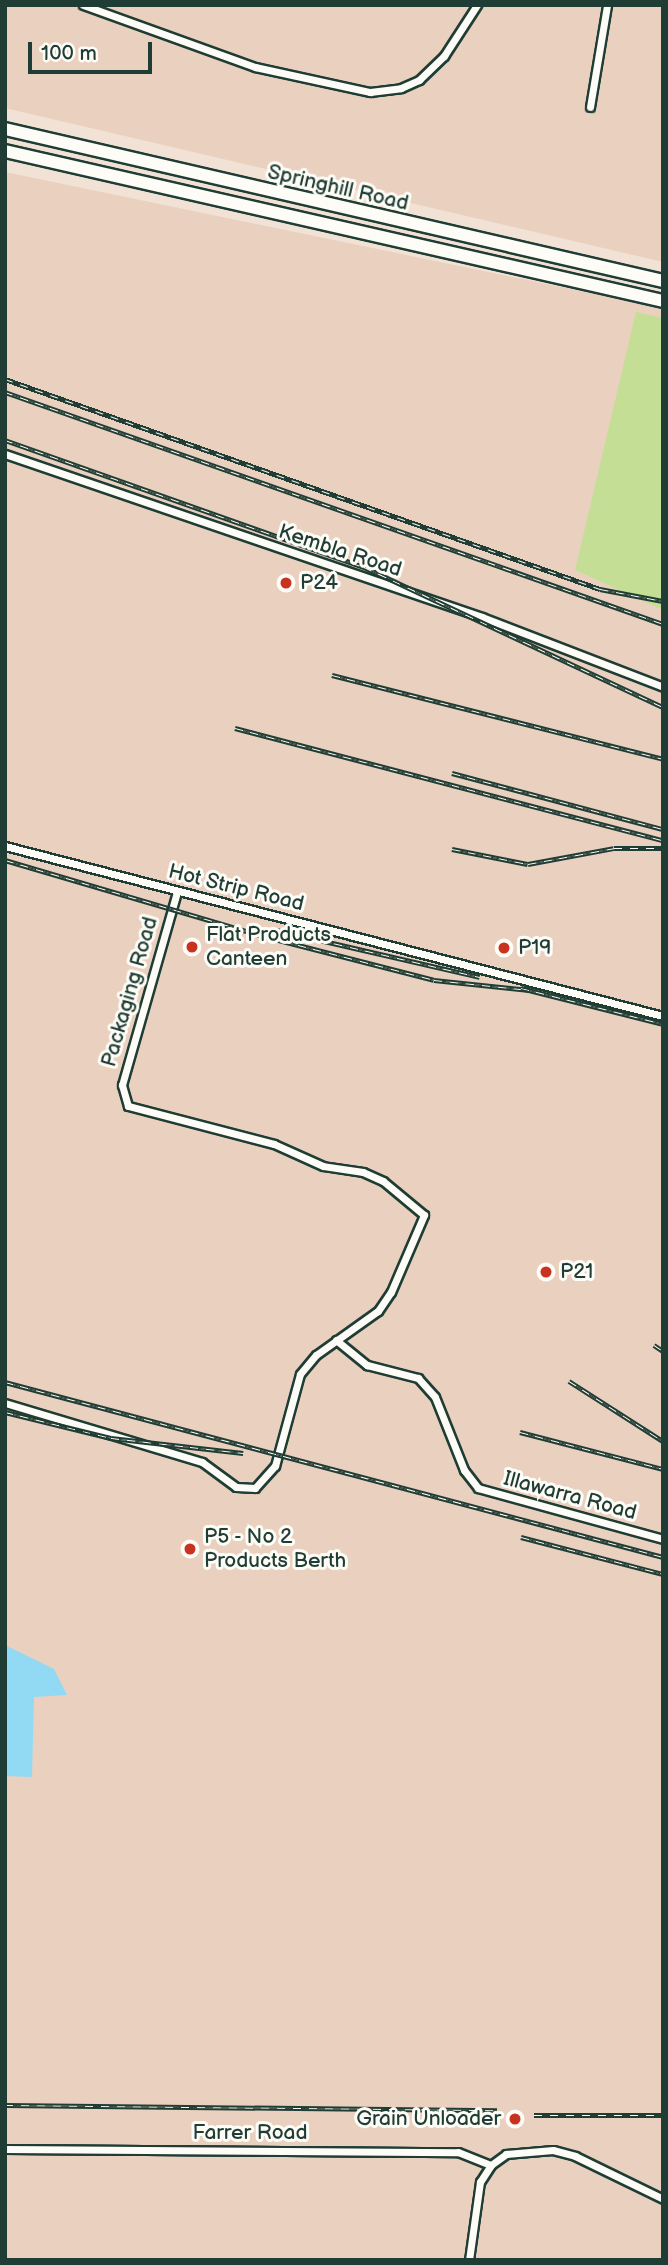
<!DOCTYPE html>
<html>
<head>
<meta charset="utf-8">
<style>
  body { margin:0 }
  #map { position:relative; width:668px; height:2265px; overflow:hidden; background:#f2e2d6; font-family:"Balsamiq Sans",sans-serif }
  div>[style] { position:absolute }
  .built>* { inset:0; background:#ead0bf }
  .green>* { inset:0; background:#c5de95 }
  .water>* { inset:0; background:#92daf4 }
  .roads { filter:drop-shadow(2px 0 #1f3d34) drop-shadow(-2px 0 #1f3d34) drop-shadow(0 2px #1f3d34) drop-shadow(0 -2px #1f3d34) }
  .street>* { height:7px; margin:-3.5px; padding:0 3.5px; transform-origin:3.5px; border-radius:3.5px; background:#fdfcf7 }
  .primary>* { height:12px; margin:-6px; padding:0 6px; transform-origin:6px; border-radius:6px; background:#fdfcf7 }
  .rail>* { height:5px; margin-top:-2.5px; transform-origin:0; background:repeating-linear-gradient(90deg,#fdfcf7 0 8px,#1f3d34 0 16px); box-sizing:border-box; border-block:2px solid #1f3d34 }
  .dots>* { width:19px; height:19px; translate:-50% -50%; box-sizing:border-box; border:4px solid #fdfcf7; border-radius:50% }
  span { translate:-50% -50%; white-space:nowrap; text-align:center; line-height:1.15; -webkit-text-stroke:6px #fdfcf7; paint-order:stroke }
  .street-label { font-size:21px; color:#1f3d34 }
  .poi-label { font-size:21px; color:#1f3d34 }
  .left { translate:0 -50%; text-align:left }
  .right { translate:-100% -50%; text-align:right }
  .frame { position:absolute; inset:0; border:7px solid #1f3d34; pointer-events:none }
  .scale { position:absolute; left:28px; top:42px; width:124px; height:32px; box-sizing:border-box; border:4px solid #1f3d34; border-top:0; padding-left:9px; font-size:21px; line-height:24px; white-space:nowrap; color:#1f3d34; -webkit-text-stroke:5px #fdfcf7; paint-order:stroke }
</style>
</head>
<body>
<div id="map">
  <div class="built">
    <i style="clip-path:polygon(5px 5px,663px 5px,663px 262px,5px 108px)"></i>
    <i style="clip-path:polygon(5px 172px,663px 308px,663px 2260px,5px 2260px)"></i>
  </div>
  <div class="green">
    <i style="clip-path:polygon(636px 312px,663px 318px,663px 610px,575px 570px)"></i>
  </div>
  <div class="water">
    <i style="clip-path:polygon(5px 1645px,54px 1669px,67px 1695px,34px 1697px,32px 1777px,5px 1776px)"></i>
  </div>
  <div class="roads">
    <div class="street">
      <i style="left:83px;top:5px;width:183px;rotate:19.8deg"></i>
      <i style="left:255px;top:67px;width:118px;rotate:12.3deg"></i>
      <i style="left:370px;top:92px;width:31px;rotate:-7deg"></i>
      <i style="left:401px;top:88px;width:20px;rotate:-24deg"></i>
      <i style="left:419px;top:80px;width:35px;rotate:-44deg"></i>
      <i style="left:444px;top:56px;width:61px;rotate:-57.1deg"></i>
      <i style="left:590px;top:107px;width:103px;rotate:-80.5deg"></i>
      <i style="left:5px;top:454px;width:504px;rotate:18.87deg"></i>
      <i style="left:482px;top:617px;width:194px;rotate:21.1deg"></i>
      <i style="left:5px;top:846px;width:680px;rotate:14.49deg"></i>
      <i style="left:336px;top:1340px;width:40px;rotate:39deg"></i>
      <i style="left:367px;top:1365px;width:53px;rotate:14.3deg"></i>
      <i style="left:418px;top:1378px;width:25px;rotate:48deg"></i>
      <i style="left:435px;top:1397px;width:79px;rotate:68.3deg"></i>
      <i style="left:464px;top:1470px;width:23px;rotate:52deg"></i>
      <i style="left:478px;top:1488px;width:192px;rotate:15.4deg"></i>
      <i style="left:5px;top:1403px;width:206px;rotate:16.7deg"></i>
      <i style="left:202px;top:1462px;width:42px;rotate:36.3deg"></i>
      <i style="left:236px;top:1487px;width:19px;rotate:3deg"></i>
      <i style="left:255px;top:1488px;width:30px;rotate:-48deg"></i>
      <i style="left:275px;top:1466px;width:95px;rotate:-74.8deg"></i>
      <i style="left:300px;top:1374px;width:25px;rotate:-50deg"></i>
      <i style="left:316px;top:1355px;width:76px;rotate:-35.4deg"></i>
      <i style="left:378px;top:1311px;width:23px;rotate:-56deg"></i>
      <i style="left:391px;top:1292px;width:84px;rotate:-66.8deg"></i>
      <i style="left:424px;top:1215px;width:53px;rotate:-140.3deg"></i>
      <i style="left:383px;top:1181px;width:22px;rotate:-156deg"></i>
      <i style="left:363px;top:1172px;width:40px;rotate:-171.5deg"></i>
      <i style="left:323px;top:1166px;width:54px;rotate:-155.8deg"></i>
      <i style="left:274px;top:1144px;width:151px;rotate:-165.4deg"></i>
      <i style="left:128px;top:1106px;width:22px;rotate:-106deg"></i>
      <i style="left:122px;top:1085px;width:201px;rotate:-74.1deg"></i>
      <i style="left:5px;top:2149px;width:453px;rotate:0.4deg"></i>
      <i style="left:458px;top:2152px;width:35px;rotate:22deg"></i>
      <i style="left:469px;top:2260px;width:79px;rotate:-82deg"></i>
      <i style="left:480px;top:2182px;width:20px;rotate:-57deg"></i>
      <i style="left:491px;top:2165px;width:19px;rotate:-36deg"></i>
      <i style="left:506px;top:2154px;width:47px;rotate:-4.9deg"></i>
      <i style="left:553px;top:2150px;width:23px;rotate:15deg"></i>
      <i style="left:575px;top:2156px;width:98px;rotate:26deg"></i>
    </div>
    <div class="primary">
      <i style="left:5px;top:129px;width:675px;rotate:13.01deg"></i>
      <i style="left:5px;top:151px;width:675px;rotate:12.84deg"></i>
    </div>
  </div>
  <div class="rail">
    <i style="left:5px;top:379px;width:631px;rotate:19.44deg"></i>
    <i style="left:600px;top:589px;width:64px;rotate:10.8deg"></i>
    <i style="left:5px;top:392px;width:698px;rotate:19.42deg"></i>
    <i style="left:5px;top:440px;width:381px;rotate:19.5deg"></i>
    <i style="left:364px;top:567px;width:330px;rotate:25.1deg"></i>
    <i style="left:332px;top:675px;width:341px;rotate:14.2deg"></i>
    <i style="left:235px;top:728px;width:442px;rotate:14.7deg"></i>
    <i style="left:452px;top:773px;width:218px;rotate:14.9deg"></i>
    <i style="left:452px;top:849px;width:77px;rotate:11.2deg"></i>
    <i style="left:528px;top:864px;width:87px;rotate:-10.5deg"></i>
    <i style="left:614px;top:848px;width:49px"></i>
    <i style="left:5px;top:860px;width:273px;rotate:16.4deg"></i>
    <i style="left:267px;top:937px;width:172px;rotate:14.4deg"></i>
    <i style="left:434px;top:980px;width:96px;rotate:6deg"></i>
    <i style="left:272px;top:929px;width:213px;rotate:13deg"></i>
    <i style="left:521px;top:988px;width:146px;rotate:14.2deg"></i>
    <i style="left:654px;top:1345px;width:11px;rotate:34deg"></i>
    <i style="left:569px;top:1381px;width:112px;rotate:32.6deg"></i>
    <i style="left:5px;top:1382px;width:681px;rotate:14.89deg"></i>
    <i style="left:5px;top:1412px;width:109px;rotate:13.8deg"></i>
    <i style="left:111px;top:1438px;width:133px;rotate:6.5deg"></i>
    <i style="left:520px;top:1432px;width:148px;rotate:14.5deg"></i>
    <i style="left:521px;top:1537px;width:147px;rotate:14.6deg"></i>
    <i style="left:5px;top:2105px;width:492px;rotate:0.6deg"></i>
    <i style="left:534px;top:2115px;width:129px"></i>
  </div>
  <div class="dots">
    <i style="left:286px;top:583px;background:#c8321e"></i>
    <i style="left:192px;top:947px;background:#c8321e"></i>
    <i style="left:504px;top:948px;background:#c8321e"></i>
    <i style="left:546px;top:1272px;background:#c8321e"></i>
    <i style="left:190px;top:1549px;background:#c8321e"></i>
    <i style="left:515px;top:2119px;background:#c8321e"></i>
  </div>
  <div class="street-label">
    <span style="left:338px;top:188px;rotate:13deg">Springhill Road</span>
    <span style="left:340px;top:551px;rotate:18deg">Kembla Road</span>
    <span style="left:236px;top:888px;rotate:14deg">Hot Strip Road</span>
    <span style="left:130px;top:992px;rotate:-74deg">Packaging Road</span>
    <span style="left:570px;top:1496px;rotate:15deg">Illawarra Road</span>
    <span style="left:250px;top:2133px">Farrer Road</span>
  </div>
  <div class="poi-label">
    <span class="left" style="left:300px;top:583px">P24</span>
    <span class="left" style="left:206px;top:947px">Flat Products<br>Canteen</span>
    <span class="left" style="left:518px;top:948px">P19</span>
    <span class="left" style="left:560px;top:1272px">P21</span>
    <span class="left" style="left:204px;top:1549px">P5 - No 2<br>Products Berth</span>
    <span class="right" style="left:501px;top:2119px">Grain Unloader</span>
  </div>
  <div class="frame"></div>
  <div class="scale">100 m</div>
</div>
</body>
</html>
